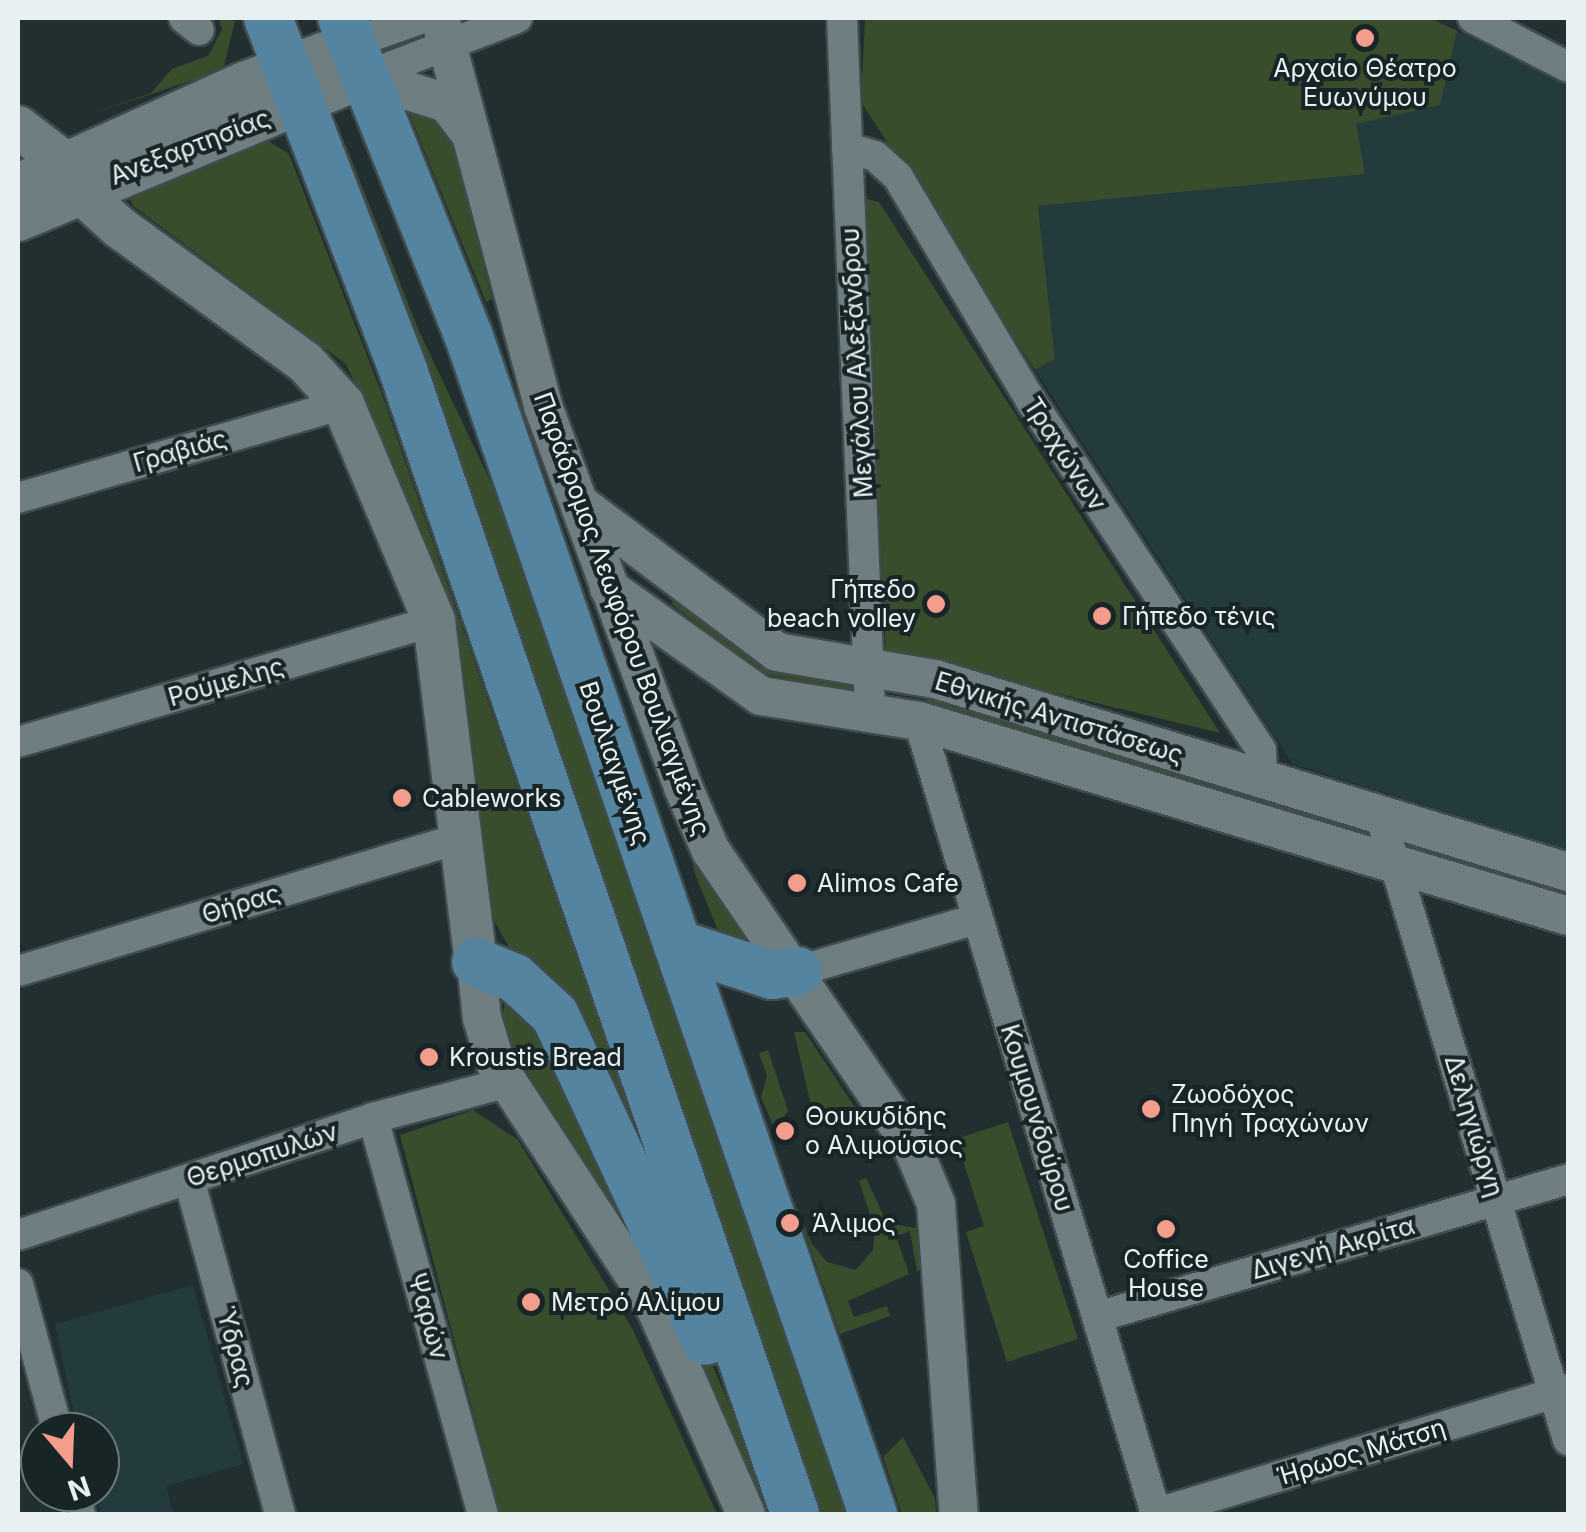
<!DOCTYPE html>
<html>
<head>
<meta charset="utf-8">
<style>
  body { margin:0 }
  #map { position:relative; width:1586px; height:1532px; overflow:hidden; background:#212f31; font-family:Inter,sans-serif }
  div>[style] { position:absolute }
  .built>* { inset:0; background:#243b3d }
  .green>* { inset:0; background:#384d2c }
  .roads { filter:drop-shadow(2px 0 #3f4b4d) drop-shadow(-2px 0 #3f4b4d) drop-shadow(0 2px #3f4b4d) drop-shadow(0 -2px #3f4b4d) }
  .minor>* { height:30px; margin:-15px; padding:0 15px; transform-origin:15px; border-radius:15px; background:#6f7f81 }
  .tertiary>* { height:38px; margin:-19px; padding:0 19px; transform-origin:19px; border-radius:19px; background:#6f7f81 }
  .secondary>* { height:42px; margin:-21px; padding:0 21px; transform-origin:21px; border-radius:21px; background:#6f7f81 }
  .primary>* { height:48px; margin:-24px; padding:0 24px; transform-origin:24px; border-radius:24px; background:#5584a0 }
  .dots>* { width:28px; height:28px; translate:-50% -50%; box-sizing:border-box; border:5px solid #182527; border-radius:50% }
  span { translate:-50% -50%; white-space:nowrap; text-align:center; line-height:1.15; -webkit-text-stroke:8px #182527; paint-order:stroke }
  .poi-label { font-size:25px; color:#e8f0f1 }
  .right { translate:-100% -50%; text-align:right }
  .left { translate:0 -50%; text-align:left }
  .street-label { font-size:25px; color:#e8f0f1 }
  .frame { position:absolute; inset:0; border:20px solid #e8f0f1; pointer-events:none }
  .north { position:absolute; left:20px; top:1412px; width:100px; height:100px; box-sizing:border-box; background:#182527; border:2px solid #6b7678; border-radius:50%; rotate:161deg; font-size:28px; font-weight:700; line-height:40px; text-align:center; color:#e8f0f1 }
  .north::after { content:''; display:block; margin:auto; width:35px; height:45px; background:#f49d8d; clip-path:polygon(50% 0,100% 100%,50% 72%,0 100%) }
</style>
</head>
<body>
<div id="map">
  <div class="built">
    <i style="clip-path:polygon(1457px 31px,1568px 86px,1568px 850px,1293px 764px,1035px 370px,1055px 359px,1038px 206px,1364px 174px,1355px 124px,1440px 105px)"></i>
    <i style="clip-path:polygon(193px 1285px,243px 1464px,166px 1486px,173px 1514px,101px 1514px,95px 1492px,100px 1492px,100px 1432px,78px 1432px,55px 1324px)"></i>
  </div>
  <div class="green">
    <i style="clip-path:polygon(219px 18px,235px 21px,223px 70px,86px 116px,151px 93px,172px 69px,208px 56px,222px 30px)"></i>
    <i style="clip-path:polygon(873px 18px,1430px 18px,1457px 31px,1440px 105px,1356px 124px,1365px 174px,1038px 206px,1055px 359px,1035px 370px,861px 102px,865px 20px)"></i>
    <i style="clip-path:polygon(407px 108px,429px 110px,451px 135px,492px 299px,486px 302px)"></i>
    <i style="clip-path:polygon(268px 141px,289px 154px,383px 397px,674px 1240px,482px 899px,373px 422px,346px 364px,133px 206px,130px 197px)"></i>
    <i style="clip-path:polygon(347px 148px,419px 331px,522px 548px,849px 1514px,817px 1514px,341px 150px)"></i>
    <i style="clip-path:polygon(860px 197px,879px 202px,1220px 733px,886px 652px)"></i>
    <i style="clip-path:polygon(677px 596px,768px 668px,858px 685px,858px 692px,765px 674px,671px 604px)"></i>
    <i style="clip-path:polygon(932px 695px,1363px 823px,1363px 832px,932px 706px,926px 701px)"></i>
    <i style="clip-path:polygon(692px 866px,697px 867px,751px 947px,723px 943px)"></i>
    <i style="clip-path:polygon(514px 1000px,525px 1002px,693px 1321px,777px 1514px,766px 1514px,663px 1281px,500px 1030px,505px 1003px)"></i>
    <i style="clip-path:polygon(794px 1032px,805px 1032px,860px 1115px,834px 1108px,846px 1128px,824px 1119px,810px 1101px)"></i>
    <i style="clip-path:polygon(768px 1050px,788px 1111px,775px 1130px,761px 1097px,767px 1076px,759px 1053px)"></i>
    <i style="clip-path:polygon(473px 1110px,518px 1140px,633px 1330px,717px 1514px,500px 1514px,400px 1135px)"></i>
    <i style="clip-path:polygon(1008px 1122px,1078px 1339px,1007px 1362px,966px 1232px,984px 1226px,956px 1139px)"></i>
    <i style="clip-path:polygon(866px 1178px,887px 1223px,916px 1228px,922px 1266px,917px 1272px,910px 1231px,896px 1236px,909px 1274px,848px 1301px,854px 1317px,887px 1306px,890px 1316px,840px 1334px,794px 1201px,812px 1244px,827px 1262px,856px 1270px,873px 1250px,875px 1230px,859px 1181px)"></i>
    <i style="clip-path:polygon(903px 1437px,935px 1498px,936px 1514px,902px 1514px,883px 1457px)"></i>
  </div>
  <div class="roads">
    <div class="minor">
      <i style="left:184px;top:18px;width:19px;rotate:39deg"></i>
      <i style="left:842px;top:18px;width:692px;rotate:87.68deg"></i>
      <i style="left:1473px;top:18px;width:107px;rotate:27.3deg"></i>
      <i style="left:352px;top:43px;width:75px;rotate:-19.4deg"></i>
      <i style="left:364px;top:77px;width:164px;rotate:-21.1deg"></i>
      <i style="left:847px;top:148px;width:29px;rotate:16deg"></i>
      <i style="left:875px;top:156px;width:31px;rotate:42deg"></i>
      <i style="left:898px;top:177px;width:261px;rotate:59.3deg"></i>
      <i style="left:1031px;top:401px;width:418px;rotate:56.6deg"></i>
      <i style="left:1261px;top:750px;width:30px;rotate:88deg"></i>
      <i style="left:18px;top:498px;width:338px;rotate:-16.1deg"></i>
      <i style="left:919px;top:721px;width:828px;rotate:73.36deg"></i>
      <i style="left:18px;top:742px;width:433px;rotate:-16.2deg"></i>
      <i style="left:1379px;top:811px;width:657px;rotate:73.28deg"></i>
      <i style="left:18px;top:971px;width:467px;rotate:-16.7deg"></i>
      <i style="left:798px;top:971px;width:186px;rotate:-16.2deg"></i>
      <i style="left:373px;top:1118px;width:411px;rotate:74.5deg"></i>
      <i style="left:189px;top:1179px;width:347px;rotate:74.8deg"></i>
      <i style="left:18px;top:1235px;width:374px;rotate:-18.2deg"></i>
      <i style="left:373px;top:1118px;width:140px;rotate:-14.9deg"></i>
      <i style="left:18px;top:1284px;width:153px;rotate:74.9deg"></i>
      <i style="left:1097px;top:1317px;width:491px;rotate:-16.3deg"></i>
      <i style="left:74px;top:1492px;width:23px;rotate:75deg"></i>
      <i style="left:1154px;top:1514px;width:432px;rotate:-16.8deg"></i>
    </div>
    <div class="tertiary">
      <i style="left:440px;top:18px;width:401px;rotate:75.1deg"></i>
      <i style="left:543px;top:406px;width:406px;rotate:69.8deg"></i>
      <i style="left:683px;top:787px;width:70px;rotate:66.4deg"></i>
      <i style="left:711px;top:851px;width:357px;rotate:55.7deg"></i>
      <i style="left:912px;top:1146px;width:63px;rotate:67.5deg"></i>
      <i style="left:936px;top:1204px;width:311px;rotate:85.8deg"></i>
      <i style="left:364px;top:77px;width:87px;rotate:17.4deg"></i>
      <i style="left:447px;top:103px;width:40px;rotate:53deg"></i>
      <i style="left:584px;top:507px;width:241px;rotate:36.9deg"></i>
      <i style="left:777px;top:652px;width:160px;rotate:9.7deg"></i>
      <i style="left:935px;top:679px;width:662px;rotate:16.96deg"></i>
      <i style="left:609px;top:588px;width:186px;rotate:35.4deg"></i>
      <i style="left:761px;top:696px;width:160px;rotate:9deg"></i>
      <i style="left:919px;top:721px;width:678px;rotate:16.72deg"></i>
      <i style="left:476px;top:962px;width:56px;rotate:83.9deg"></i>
      <i style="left:482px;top:1018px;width:48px;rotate:73.1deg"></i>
      <i style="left:496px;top:1064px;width:290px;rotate:56.8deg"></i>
      <i style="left:655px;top:1307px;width:226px;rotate:66.3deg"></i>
    </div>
    <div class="secondary">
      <i style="left:18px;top:127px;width:59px;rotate:37.5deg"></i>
      <i style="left:65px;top:163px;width:30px;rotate:64deg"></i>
      <i style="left:78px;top:190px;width:55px;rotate:42.1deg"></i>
      <i style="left:119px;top:227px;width:230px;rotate:36deg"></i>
      <i style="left:305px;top:362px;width:57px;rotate:47.9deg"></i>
      <i style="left:343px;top:404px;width:235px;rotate:67.2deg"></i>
      <i style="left:434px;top:621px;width:344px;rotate:83deg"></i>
      <i style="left:18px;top:185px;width:248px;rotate:-24.3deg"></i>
      <i style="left:244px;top:83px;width:115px;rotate:-20.3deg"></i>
      <i style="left:18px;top:220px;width:374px;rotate:-22.5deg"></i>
    </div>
    <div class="primary">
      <i style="left:268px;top:18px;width:380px;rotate:69deg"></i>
      <i style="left:404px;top:373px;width:1206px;rotate:71.08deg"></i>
      <i style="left:342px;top:18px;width:340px;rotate:68.3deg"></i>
      <i style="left:468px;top:334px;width:1248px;rotate:71.06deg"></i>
      <i style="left:677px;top:944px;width:100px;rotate:18.1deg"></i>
      <i style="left:772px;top:975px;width:26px;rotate:-9deg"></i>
      <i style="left:476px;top:962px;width:42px;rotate:22.3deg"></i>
      <i style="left:515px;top:978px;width:54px;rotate:42.8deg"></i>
      <i style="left:555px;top:1015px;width:359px;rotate:65.1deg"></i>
    </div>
  </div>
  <div class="dots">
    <i style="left:1365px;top:38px;background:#f49d8d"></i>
    <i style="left:936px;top:604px;background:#f49d8d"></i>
    <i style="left:1102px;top:616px;background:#f49d8d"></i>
    <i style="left:402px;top:798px;background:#f49d8d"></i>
    <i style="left:797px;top:883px;background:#f49d8d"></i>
    <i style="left:429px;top:1057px;background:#f49d8d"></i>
    <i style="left:1151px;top:1109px;background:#f49d8d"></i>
    <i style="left:785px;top:1131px;background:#f49d8d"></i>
    <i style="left:790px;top:1223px;background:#f49d8d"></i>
    <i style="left:1166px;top:1229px;background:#f49d8d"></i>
    <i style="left:531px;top:1302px;background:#f49d8d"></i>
  </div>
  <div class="poi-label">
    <span style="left:1365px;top:83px">Αρχαίο Θέατρο<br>Ευωνύμου</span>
    <span class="right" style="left:916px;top:604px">Γήπεδο<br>beach volley</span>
    <span class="left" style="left:1122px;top:616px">Γήπεδο τένις</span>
    <span class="left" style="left:422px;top:798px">Cableworks</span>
    <span class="left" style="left:817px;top:883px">Alimos Cafe</span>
    <span class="left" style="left:449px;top:1057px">Kroustis Bread</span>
    <span class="left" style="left:1171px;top:1109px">Ζωοδόχος<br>Πηγή Τραχώνων</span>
    <span class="left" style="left:805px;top:1131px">Θουκυδίδης<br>ο Αλιμούσιος</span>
    <span class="left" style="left:812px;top:1223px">Άλιμος</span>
    <span style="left:1166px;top:1274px">Coffice<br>House</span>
    <span class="left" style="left:551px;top:1302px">Μετρό Αλίμου</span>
  </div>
  <div class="street-label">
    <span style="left:190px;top:147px;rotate:-21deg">Ανεξαρτησίας</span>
    <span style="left:857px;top:363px;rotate:-93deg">Μεγάλου Αλεξάνδρου</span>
    <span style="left:180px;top:451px;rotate:-16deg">Γραβιάς</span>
    <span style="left:1065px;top:454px;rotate:57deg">Τραχώνων</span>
    <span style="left:622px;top:614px;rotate:70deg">Παράδρομος Λεωφόρου Βουλιαγμένης</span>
    <span style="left:226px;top:682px;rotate:-16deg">Ρούμελης</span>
    <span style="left:1059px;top:718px;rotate:17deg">Εθνικής Αντιστάσεως</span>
    <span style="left:615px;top:763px;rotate:71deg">Βουλιαγμένης</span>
    <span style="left:241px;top:904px;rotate:-17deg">Θήρας</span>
    <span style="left:1037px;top:1118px;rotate:73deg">Κουμουνδούρου</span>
    <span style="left:1474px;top:1126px;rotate:73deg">Δεληγιώργη</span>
    <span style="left:262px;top:1155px;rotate:-18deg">Θερμοπυλών</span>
    <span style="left:1333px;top:1248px;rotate:-16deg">Διγενή Ακρίτα</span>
    <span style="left:428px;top:1316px;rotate:74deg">Ψαρών</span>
    <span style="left:235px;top:1347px;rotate:75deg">Ύδρας</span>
    <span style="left:1361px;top:1452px;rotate:-17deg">Ήρωος Μάτση</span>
  </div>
  <div class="frame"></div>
  <div class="north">N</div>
</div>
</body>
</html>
